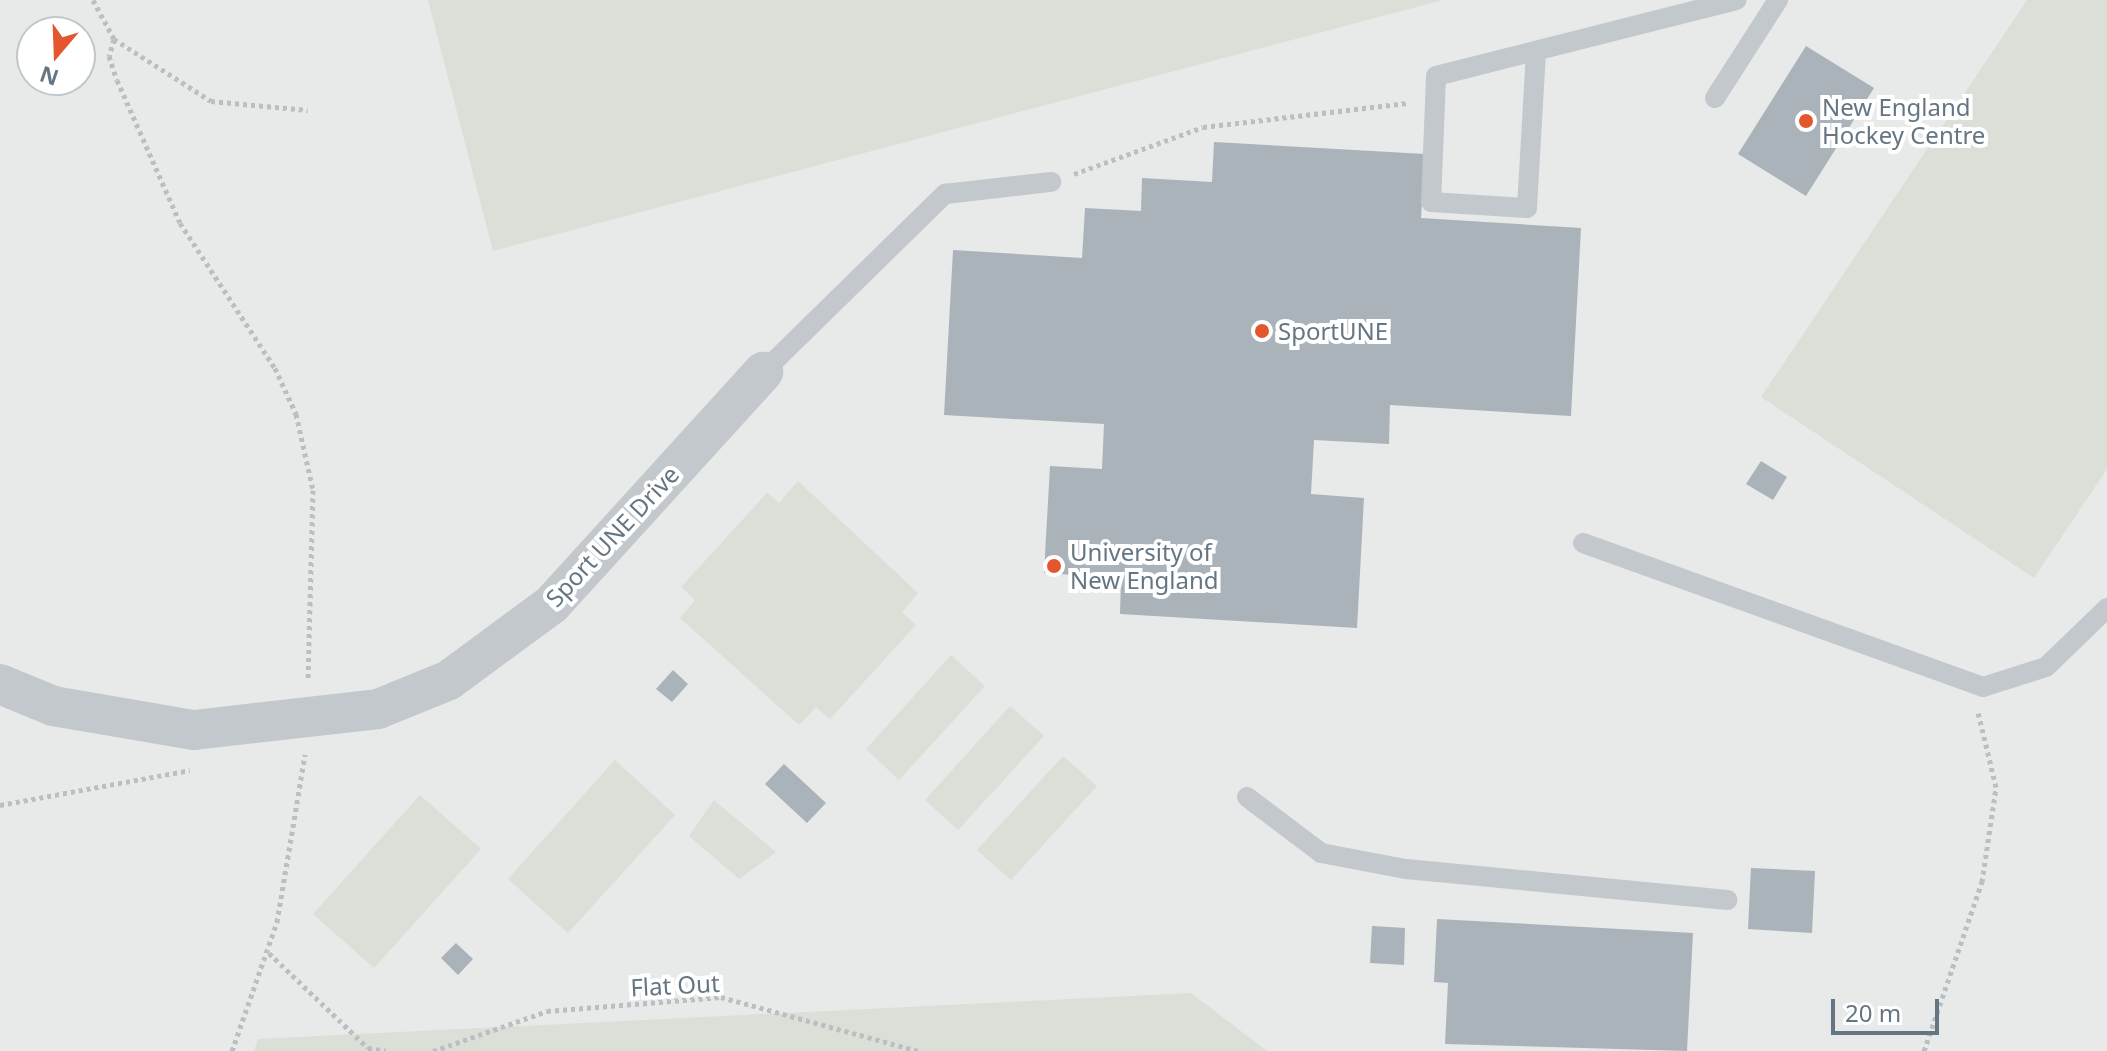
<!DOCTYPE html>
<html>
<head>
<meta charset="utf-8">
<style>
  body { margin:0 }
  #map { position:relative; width:2107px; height:1051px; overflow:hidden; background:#fafaf8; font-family:"Noto Sans",sans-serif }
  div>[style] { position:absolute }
  .built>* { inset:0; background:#e8e9e9 }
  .green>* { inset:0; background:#dadfd7 }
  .building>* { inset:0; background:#aab3b9 }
  .path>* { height:5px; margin-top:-2.5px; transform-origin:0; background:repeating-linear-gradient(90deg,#bbbfc2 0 4px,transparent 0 8px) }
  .service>* { height:20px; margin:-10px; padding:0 10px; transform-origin:10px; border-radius:10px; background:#c3c8cc }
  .minor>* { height:40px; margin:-20px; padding:0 20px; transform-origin:20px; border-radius:20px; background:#c3c8cc }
  .dots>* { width:22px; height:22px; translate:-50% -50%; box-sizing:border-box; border:4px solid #fff; border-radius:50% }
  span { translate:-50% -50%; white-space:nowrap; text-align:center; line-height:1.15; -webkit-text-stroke:8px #fff; paint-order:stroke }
  .poi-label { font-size:24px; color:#657683 }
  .left { translate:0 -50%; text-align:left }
  .street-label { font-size:24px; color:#657683 }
  .north { position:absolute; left:16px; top:16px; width:80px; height:80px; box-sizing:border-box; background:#fff; border:2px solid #c1c8cd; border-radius:50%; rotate:199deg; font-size:22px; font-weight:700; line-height:32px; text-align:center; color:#657683 }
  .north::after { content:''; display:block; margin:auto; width:28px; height:36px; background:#e4572e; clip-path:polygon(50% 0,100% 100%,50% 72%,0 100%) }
  .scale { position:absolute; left:1831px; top:999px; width:108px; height:36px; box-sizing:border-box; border:4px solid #657683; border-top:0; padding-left:10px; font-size:24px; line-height:28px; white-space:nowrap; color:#657683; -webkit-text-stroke:6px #fff; paint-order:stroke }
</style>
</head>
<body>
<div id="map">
  <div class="built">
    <i style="clip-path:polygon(evenodd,0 0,2107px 0,2107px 1051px,0 1051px,0 0,32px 32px,80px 32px,80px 80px,32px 80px,32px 32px)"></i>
  </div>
  <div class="green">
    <i style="clip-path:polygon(428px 0,1443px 0,493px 251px)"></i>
    <i style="clip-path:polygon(2027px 0,2107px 0,2107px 469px,2034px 578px,1761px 397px)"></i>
    <i style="clip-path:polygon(798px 481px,918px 593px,902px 612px,916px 625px,830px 719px,816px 707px,799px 725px,680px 618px,695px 600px,681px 587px,767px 493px,779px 503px)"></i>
    <i style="clip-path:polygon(951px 655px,985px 686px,899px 780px,866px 749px)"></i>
    <i style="clip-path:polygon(1010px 706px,1044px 736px,958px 830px,925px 800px)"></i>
    <i style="clip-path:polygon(1063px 756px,1097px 786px,1011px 880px,977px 850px)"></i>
    <i style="clip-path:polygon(615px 760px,675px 815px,568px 933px,508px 879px)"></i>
    <i style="clip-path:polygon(420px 795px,481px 849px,374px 968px,313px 914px)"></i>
    <i style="clip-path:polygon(714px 800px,776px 852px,739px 879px,689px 836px)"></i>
    <i style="clip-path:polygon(1191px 993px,1267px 1051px,254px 1051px,258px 1039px)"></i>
  </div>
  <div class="building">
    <i style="clip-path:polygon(1806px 46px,1874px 88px,1806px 196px,1738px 154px)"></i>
    <i style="clip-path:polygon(1214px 142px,1425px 154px,1421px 218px,1581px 228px,1571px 416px,1390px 405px,1389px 444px,1314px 440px,1311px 494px,1364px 498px,1357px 628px,1120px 614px,1121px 578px,1044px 573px,1050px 466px,1102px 469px,1104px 424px,944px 415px,953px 250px,1082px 258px,1085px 208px,1141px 211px,1142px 178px,1212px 182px)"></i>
    <i style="clip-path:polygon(1761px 461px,1787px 477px,1773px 500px,1746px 484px)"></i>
    <i style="clip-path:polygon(673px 670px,688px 684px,672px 702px,656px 689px)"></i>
    <i style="clip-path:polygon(784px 764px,826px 803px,807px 823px,765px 784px)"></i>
    <i style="clip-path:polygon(1751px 868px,1815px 871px,1812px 933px,1748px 929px)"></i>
    <i style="clip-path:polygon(1437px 919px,1693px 933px,1687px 1051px,1445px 1044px,1448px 983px,1434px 982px)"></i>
    <i style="clip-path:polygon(1372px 926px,1405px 928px,1404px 965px,1370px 963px)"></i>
    <i style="clip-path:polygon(456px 943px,473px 959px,458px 975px,441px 958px)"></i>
  </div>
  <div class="path">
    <i style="left:93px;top:0;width:44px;rotate:61.7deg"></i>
    <i style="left:114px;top:39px;width:18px;rotate:106deg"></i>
    <i style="left:109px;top:56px;width:25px;rotate:72deg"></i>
    <i style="left:117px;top:80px;width:156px;rotate:66.2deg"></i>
    <i style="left:180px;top:223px;width:173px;rotate:56.8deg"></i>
    <i style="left:275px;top:368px;width:51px;rotate:65.5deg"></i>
    <i style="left:296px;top:414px;width:78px;rotate:77.4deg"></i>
    <i style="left:313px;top:490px;width:190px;rotate:91.5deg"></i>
    <i style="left:114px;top:39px;width:115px;rotate:32.6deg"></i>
    <i style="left:211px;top:101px;width:97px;rotate:5.3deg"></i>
    <i style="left:1074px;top:174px;width:137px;rotate:-20deg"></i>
    <i style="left:1203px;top:127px;width:205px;rotate:-6.7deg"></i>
    <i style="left:0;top:805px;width:193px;rotate:-10.4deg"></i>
    <i style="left:269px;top:953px;width:137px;rotate:43.8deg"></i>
    <i style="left:368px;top:1048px;width:18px;rotate:9deg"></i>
    <i style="left:232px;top:1051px;width:137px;rotate:-70.8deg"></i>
    <i style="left:277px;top:922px;width:170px;rotate:-80.5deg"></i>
    <i style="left:433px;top:1051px;width:121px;rotate:-19.3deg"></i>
    <i style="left:547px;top:1011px;width:175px;rotate:-4.6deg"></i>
    <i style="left:721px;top:997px;width:204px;rotate:15.3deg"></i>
    <i style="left:1924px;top:1051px;width:179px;rotate:-71.1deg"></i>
    <i style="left:1982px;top:882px;width:96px;rotate:-81.6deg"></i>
    <i style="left:1996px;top:787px;width:77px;rotate:-103.5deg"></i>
  </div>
  <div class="service">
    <i style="left:1536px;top:52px;width:156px;rotate:93.3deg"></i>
    <i style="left:1527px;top:208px;width:96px;rotate:-176.4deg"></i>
    <i style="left:1431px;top:202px;width:126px;rotate:-87.7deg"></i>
    <i style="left:1436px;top:76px;width:310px;rotate:-14.2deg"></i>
    <i style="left:1715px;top:98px;width:117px;rotate:-57.3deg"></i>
    <i style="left:763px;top:372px;width:255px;rotate:-44.4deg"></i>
    <i style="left:945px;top:194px;width:107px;rotate:-6.5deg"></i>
    <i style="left:1583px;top:543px;width:425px;rotate:19.8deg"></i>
    <i style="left:1983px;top:687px;width:66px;rotate:-17.6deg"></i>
    <i style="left:2046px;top:667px;width:85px;rotate:-44deg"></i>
    <i style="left:1247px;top:797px;width:93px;rotate:37.1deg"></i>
    <i style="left:1321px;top:853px;width:86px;rotate:10.7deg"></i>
    <i style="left:1406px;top:869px;width:323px;rotate:5.5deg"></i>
  </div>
  <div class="minor">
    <i style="left:0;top:684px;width:57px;rotate:22.5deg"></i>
    <i style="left:53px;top:706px;width:143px;rotate:9.7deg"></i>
    <i style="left:194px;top:730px;width:185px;rotate:-6.5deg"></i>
    <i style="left:378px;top:709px;width:77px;rotate:-22.2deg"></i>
    <i style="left:449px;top:680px;width:128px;rotate:-36.4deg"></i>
    <i style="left:552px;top:604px;width:314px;rotate:-47.7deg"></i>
  </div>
  <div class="dots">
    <i style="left:1806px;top:121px;background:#e4572e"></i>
    <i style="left:1262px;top:331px;background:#e4572e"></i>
    <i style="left:1054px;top:566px;background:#e4572e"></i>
  </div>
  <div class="poi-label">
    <span class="left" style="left:1822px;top:121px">New England<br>Hockey Centre</span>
    <span class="left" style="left:1278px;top:331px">SportUNE</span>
    <span class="left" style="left:1070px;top:566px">University of<br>New England</span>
  </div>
  <div class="street-label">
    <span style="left:612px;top:536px;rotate:-47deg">Sport UNE Drive</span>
    <span style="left:675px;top:985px;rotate:-3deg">Flat Out</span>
  </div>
  <div class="north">N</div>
  <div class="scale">20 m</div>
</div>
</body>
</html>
